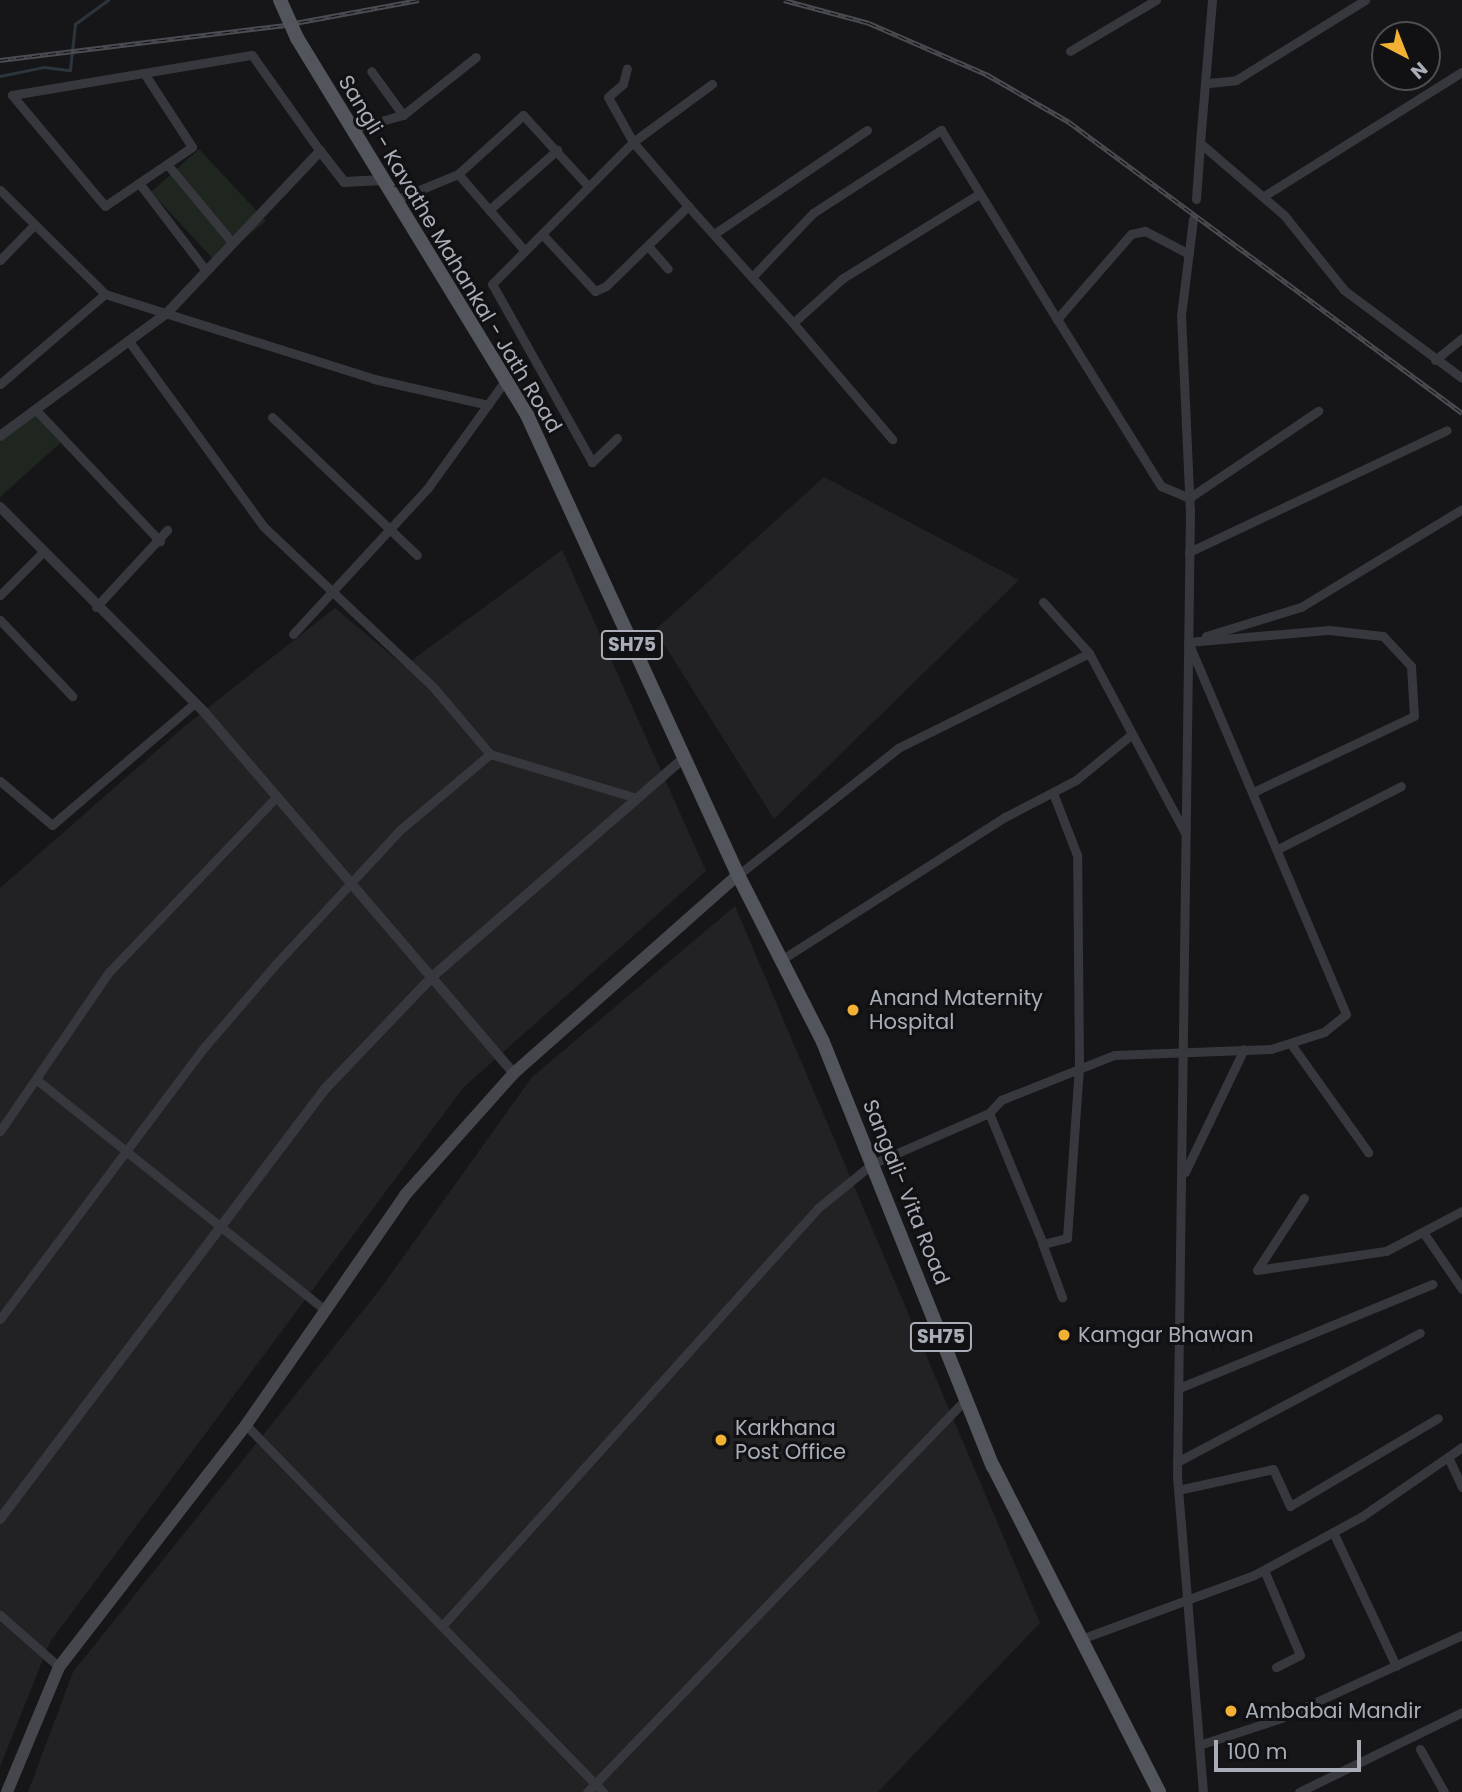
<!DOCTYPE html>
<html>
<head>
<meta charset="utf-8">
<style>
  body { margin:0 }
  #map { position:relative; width:1462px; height:1792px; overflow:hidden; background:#161618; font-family:Poppins,sans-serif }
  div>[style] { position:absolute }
  .built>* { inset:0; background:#222225 }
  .green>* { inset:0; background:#1e261f }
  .stream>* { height:2.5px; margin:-1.25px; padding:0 1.25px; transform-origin:1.25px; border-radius:1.25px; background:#2c353c }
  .minor>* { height:9px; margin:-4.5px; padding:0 4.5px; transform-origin:4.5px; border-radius:4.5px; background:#37383d }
  .tertiary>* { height:10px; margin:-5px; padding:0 5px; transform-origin:5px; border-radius:5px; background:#37383d }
  .secondary>* { height:12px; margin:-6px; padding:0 6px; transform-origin:6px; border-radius:6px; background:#45474d }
  .primary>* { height:14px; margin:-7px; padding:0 7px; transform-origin:7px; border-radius:7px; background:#53555c }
  .rail>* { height:5px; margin-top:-2.5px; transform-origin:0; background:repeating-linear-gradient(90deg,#111113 0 8px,#4a4c52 0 16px); box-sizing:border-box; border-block:2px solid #4a4c52 }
  .primary-bridge>* { height:14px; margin:-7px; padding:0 7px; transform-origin:7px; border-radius:7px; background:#53555c }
  .dots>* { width:19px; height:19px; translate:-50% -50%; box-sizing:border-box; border:4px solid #111113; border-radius:50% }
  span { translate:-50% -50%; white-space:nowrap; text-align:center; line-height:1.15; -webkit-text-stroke:6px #111113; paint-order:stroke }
  .shield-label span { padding:2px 5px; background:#111113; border:2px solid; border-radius:5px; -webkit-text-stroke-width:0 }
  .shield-label { font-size:19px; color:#a8adb8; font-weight:700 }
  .street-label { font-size:21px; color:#a8adb8 }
  .poi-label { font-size:21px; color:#a8adb8 }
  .left { translate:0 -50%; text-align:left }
  .north { position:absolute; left:1371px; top:21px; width:70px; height:70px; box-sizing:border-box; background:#111113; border:2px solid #4d4f55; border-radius:50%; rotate:138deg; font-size:19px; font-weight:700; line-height:28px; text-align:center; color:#a8adb8 }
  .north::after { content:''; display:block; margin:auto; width:24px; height:32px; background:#f2b134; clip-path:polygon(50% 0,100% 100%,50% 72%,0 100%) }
  .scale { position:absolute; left:1214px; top:1740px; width:147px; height:32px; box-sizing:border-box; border:4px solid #a8adb8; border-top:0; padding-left:9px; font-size:21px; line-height:24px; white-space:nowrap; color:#a8adb8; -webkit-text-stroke:5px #111113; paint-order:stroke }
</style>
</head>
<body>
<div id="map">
  <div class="built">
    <i style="clip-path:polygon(824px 477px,1019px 580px,774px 819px,655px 630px)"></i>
    <i style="clip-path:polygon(562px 550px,706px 871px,463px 1088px,50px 1642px,0 1767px,0 888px,186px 725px,335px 608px,404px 666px)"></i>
    <i style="clip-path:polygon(735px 906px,1040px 1623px,878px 1792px,28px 1792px,73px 1672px,381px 1288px,532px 1077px)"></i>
  </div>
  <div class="green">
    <i style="clip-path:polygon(199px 149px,266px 221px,216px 262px,151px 192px)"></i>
    <i style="clip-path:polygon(39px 408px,66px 438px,0 497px,0 442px)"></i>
  </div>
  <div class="stream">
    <i style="left:0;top:76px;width:45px;rotate:-11.6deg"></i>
    <i style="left:44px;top:67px;width:26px;rotate:7deg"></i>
    <i style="left:70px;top:70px;width:46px;rotate:-83.8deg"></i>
    <i style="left:75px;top:24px;width:41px;rotate:-36deg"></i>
  </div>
  <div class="minor">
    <i style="left:1212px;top:0;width:144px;rotate:94.8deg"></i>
    <i style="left:1200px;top:143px;width:111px;rotate:40.6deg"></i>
    <i style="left:1284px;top:215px;width:96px;rotate:51.3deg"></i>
    <i style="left:1344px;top:290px;width:147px;rotate:36.7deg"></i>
    <i style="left:1070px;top:51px;width:100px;rotate:-30.7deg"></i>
    <i style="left:144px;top:73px;width:88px;rotate:57deg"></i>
    <i style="left:192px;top:147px;width:105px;rotate:145.9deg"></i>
    <i style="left:105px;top:206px;width:145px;rotate:-130deg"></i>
    <i style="left:12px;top:95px;width:243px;rotate:-9.5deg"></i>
    <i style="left:252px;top:55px;width:118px;rotate:54.7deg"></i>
    <i style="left:1209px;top:83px;width:27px;rotate:-6deg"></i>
    <i style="left:1236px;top:80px;width:152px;rotate:-31.8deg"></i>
    <i style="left:403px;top:115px;width:93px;rotate:-38.5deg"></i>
    <i style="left:352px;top:129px;width:53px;rotate:-15.4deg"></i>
    <i style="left:403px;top:115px;width:54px;rotate:-126deg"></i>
    <i style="left:167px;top:164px;width:99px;rotate:50.3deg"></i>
    <i style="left:458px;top:174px;width:102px;rotate:49deg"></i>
    <i style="left:139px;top:183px;width:107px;rotate:52.6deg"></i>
    <i style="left:0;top:190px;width:148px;rotate:44.7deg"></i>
    <i style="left:105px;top:294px;width:282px;rotate:17.5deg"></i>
    <i style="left:374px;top:379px;width:117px;rotate:12.8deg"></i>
    <i style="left:1264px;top:196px;width:234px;rotate:-32.1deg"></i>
    <i style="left:1196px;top:199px;width:56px;rotate:-85.9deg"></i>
    <i style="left:395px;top:200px;width:68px;rotate:-22.4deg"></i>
    <i style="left:458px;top:174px;width:88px;rotate:-42.2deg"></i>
    <i style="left:523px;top:115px;width:96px;rotate:47.5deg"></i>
    <i style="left:688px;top:206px;width:157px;rotate:48.1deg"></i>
    <i style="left:793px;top:323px;width:67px;rotate:-42deg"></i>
    <i style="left:843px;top:278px;width:160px;rotate:-31.7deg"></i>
    <i style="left:489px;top:210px;width:91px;rotate:-41.4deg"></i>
    <i style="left:1193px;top:219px;width:97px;rotate:97.1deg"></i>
    <i style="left:1181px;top:315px;width:196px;rotate:87.4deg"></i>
    <i style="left:1190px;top:511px;width:965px;rotate:90.77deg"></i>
    <i style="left:1177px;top:1476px;width:317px;rotate:85.3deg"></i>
    <i style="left:542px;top:234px;width:78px;rotate:47.1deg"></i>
    <i style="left:595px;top:291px;width:12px;rotate:-24deg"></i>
    <i style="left:606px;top:286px;width:115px;rotate:-44.3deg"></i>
    <i style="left:688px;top:206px;width:84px;rotate:-130.7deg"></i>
    <i style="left:633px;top:142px;width:98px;rotate:-36.3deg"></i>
    <i style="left:714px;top:234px;width:185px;rotate:-34.2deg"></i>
    <i style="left:648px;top:246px;width:30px;rotate:49deg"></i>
    <i style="left:1189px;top:254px;width:50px;rotate:-152.4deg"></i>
    <i style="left:1145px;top:231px;width:14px;rotate:168deg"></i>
    <i style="left:1131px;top:234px;width:113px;rotate:131deg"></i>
    <i style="left:1057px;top:319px;width:197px;rotate:58.1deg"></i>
    <i style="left:1161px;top:486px;width:30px;rotate:23deg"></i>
    <i style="left:1189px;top:498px;width:156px;rotate:-34deg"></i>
    <i style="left:0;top:260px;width:49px;rotate:-45.8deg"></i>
    <i style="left:753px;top:276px;width:87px;rotate:-46.4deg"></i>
    <i style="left:813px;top:213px;width:153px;rotate:-33deg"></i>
    <i style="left:941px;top:130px;width:222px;rotate:58.5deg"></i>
    <i style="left:793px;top:323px;width:153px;rotate:49.5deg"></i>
    <i style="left:128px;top:340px;width:231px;rotate:54deg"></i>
    <i style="left:264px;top:527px;width:234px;rotate:43.4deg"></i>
    <i style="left:434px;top:688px;width:87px;rotate:49.7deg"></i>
    <i style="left:490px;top:754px;width:153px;rotate:16.7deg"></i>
    <i style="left:1435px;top:360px;width:35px;rotate:-39deg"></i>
    <i style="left:0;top:384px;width:138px;rotate:-40.6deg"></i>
    <i style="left:35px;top:409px;width:182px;rotate:46.6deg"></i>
    <i style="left:272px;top:417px;width:200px;rotate:43.6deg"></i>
    <i style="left:617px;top:438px;width:35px;rotate:136deg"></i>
    <i style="left:592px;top:462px;width:204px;rotate:-119.3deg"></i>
    <i style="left:492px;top:284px;width:200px;rotate:-45.2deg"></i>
    <i style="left:633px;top:142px;width:51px;rotate:-119.1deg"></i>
    <i style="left:608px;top:97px;width:20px;rotate:-41deg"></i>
    <i style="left:623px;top:84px;width:16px;rotate:-76deg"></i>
    <i style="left:1189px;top:552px;width:285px;rotate:-25.3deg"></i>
    <i style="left:0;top:595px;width:61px;rotate:-45deg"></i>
    <i style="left:1043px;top:602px;width:69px;rotate:48deg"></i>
    <i style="left:96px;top:607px;width:105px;rotate:-47.3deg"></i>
    <i style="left:0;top:620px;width:105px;rotate:46.5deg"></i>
    <i style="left:293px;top:634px;width:197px;rotate:-47.3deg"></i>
    <i style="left:427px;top:489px;width:133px;rotate:-54.2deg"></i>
    <i style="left:1206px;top:636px;width:99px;rotate:-17deg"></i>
    <i style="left:1301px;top:607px;width:188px;rotate:-31.3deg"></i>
    <i style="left:1188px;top:642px;width:142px;rotate:-4.9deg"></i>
    <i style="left:1329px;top:630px;width:54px;rotate:6.3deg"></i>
    <i style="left:1383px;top:636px;width:41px;rotate:47deg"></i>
    <i style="left:1411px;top:666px;width:50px;rotate:86.6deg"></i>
    <i style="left:1414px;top:716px;width:178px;rotate:154.7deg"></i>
    <i style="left:0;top:781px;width:68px;rotate:40.2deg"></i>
    <i style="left:52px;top:825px;width:188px;rotate:-40.5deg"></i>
    <i style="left:1278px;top:849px;width:138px;rotate:-27.1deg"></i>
    <i style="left:738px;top:875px;width:204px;rotate:-38.4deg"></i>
    <i style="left:898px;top:748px;width:213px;rotate:-26.4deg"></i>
    <i style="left:1089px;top:653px;width:204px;rotate:61.9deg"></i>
    <i style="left:781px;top:960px;width:266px;rotate:-32.6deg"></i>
    <i style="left:1005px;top:817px;width:80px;rotate:-27.5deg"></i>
    <i style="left:1076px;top:780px;width:72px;rotate:-39.4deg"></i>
    <i style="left:1291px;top:1044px;width:133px;rotate:54.5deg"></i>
    <i style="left:37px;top:1080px;width:369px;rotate:38.6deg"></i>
    <i style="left:989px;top:1113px;width:18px;rotate:-47deg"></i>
    <i style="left:1001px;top:1100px;width:122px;rotate:-21.7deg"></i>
    <i style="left:1114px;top:1055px;width:157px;rotate:-2.2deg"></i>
    <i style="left:1271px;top:1049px;width:56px;rotate:-17.8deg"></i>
    <i style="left:1324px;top:1032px;width:28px;rotate:-39deg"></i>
    <i style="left:1346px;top:1014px;width:399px;rotate:-113deg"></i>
    <i style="left:0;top:1131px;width:193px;rotate:-55.6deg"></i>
    <i style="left:109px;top:972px;width:243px;rotate:-46.3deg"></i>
    <i style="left:1185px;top:1172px;width:136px;rotate:-64.4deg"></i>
    <i style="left:1423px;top:1232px;width:69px;rotate:55.6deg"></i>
    <i style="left:1042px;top:1243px;width:58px;rotate:69.7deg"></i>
    <i style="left:1257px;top:1270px;width:130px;rotate:-8.4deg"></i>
    <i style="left:1386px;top:1251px;width:86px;rotate:-27.8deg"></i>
    <i style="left:1257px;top:1270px;width:86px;rotate:-56.9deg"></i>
    <i style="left:0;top:1319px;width:335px;rotate:-53.1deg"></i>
    <i style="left:201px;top:1051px;width:112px;rotate:-49.3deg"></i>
    <i style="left:274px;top:966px;width:187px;rotate:-47.2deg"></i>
    <i style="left:401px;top:829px;width:116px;rotate:-40.1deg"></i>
    <i style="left:1179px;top:1388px;width:274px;rotate:-22.3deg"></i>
    <i style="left:246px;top:1425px;width:512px;rotate:45.79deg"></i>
    <i style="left:1448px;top:1457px;width:33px;rotate:65deg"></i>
    <i style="left:1177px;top:1462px;width:275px;rotate:-28deg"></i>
    <i style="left:1178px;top:1490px;width:97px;rotate:-12.5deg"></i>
    <i style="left:1273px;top:1469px;width:41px;rotate:65.3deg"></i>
    <i style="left:1290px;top:1506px;width:172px;rotate:-30.7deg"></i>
    <i style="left:1333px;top:1532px;width:148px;rotate:64.8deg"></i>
    <i style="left:1264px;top:1570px;width:92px;rotate:67deg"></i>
    <i style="left:1300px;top:1655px;width:27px;rotate:153deg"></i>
    <i style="left:0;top:1615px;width:79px;rotate:41.4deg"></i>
    <i style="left:442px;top:1626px;width:562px;rotate:-48.03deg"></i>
    <i style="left:818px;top:1208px;width:70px;rotate:-39.2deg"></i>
    <i style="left:872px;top:1164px;width:128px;rotate:-23.6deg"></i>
    <i style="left:989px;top:1113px;width:142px;rotate:67.6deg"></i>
    <i style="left:1043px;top:1244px;width:25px;rotate:-14deg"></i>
    <i style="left:1067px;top:1238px;width:172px;rotate:-86deg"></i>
    <i style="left:1079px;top:1066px;width:211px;rotate:-90.5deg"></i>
    <i style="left:1077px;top:855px;width:66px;rotate:-111.2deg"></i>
    <i style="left:1081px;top:1639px;width:184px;rotate:-20.3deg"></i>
    <i style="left:1254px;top:1575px;width:122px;rotate:-28.5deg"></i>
    <i style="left:1361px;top:1517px;width:123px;rotate:-34.7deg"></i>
    <i style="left:1199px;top:1745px;width:86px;rotate:-18.2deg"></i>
    <i style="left:1281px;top:1718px;width:199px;rotate:-24.6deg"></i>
    <i style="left:1420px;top:1749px;width:49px;rotate:60.8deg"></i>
    <i style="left:587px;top:1792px;width:546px;rotate:-46.04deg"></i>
    <i style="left:1299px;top:1792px;width:182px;rotate:-26.1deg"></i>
  </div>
  <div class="tertiary">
    <i style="left:0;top:436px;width:207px;rotate:-36.4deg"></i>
    <i style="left:167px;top:313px;width:223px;rotate:-46.6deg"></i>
    <i style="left:320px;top:151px;width:39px;rotate:52deg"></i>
    <i style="left:344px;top:182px;width:39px;rotate:-3deg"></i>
    <i style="left:0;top:507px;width:291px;rotate:45.1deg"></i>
    <i style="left:205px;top:713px;width:474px;rotate:49.4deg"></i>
    <i style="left:0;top:1519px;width:539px;rotate:-52.92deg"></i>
    <i style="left:325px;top:1089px;width:156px;rotate:-46.3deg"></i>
    <i style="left:433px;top:976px;width:332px;rotate:-41deg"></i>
  </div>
  <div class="secondary">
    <i style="left:7px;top:1792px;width:135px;rotate:-67.4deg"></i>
    <i style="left:59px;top:1667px;width:306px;rotate:-52.3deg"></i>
    <i style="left:246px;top:1425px;width:280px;rotate:-55.3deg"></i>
    <i style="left:405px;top:1195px;width:164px;rotate:-48.2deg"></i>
    <i style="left:514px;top:1073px;width:299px;rotate:-41.5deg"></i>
  </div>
  <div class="primary">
    <i style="left:297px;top:38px;width:442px;rotate:58.6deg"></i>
    <i style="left:527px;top:415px;width:506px;rotate:65.36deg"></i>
    <i style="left:738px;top:875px;width:187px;rotate:63deg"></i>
    <i style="left:823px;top:1042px;width:457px;rotate:68.2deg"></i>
    <i style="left:993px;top:1466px;width:366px;rotate:63deg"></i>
  </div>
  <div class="rail">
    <i style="left:784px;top:0;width:88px;rotate:15.1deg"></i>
    <i style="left:869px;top:23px;width:128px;rotate:23.6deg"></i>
    <i style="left:986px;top:74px;width:96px;rotate:30deg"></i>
    <i style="left:1069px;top:122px;width:489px;rotate:36.5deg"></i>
    <i style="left:0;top:60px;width:286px;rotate:-7deg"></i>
    <i style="left:284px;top:25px;width:137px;rotate:-10.5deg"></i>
  </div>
  <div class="primary-bridge">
    <i style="left:280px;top:0;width:42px;rotate:65.9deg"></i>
  </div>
  <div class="dots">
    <i style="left:853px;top:1010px;background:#f2b134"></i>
    <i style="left:1064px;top:1335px;background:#f2b134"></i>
    <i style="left:721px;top:1440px;background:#f2b134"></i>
    <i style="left:1231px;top:1711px;background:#f2b134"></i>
  </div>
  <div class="shield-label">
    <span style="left:632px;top:645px">SH75</span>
    <span style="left:941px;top:1337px">SH75</span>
  </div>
  <div class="street-label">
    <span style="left:450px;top:254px;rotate:59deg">Sangli - Kavathe Mahankal - Jath Road</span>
    <span style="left:906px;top:1192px;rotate:68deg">Sangali- Vita Road</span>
  </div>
  <div class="poi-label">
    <span class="left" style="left:869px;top:1010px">Anand Maternity<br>Hospital</span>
    <span class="left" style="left:1078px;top:1335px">Kamgar Bhawan</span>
    <span class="left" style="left:735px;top:1440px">Karkhana<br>Post Office</span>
    <span class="left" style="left:1245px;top:1711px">Ambabai Mandir</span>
  </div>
  <div class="north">N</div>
  <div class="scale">100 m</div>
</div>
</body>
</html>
